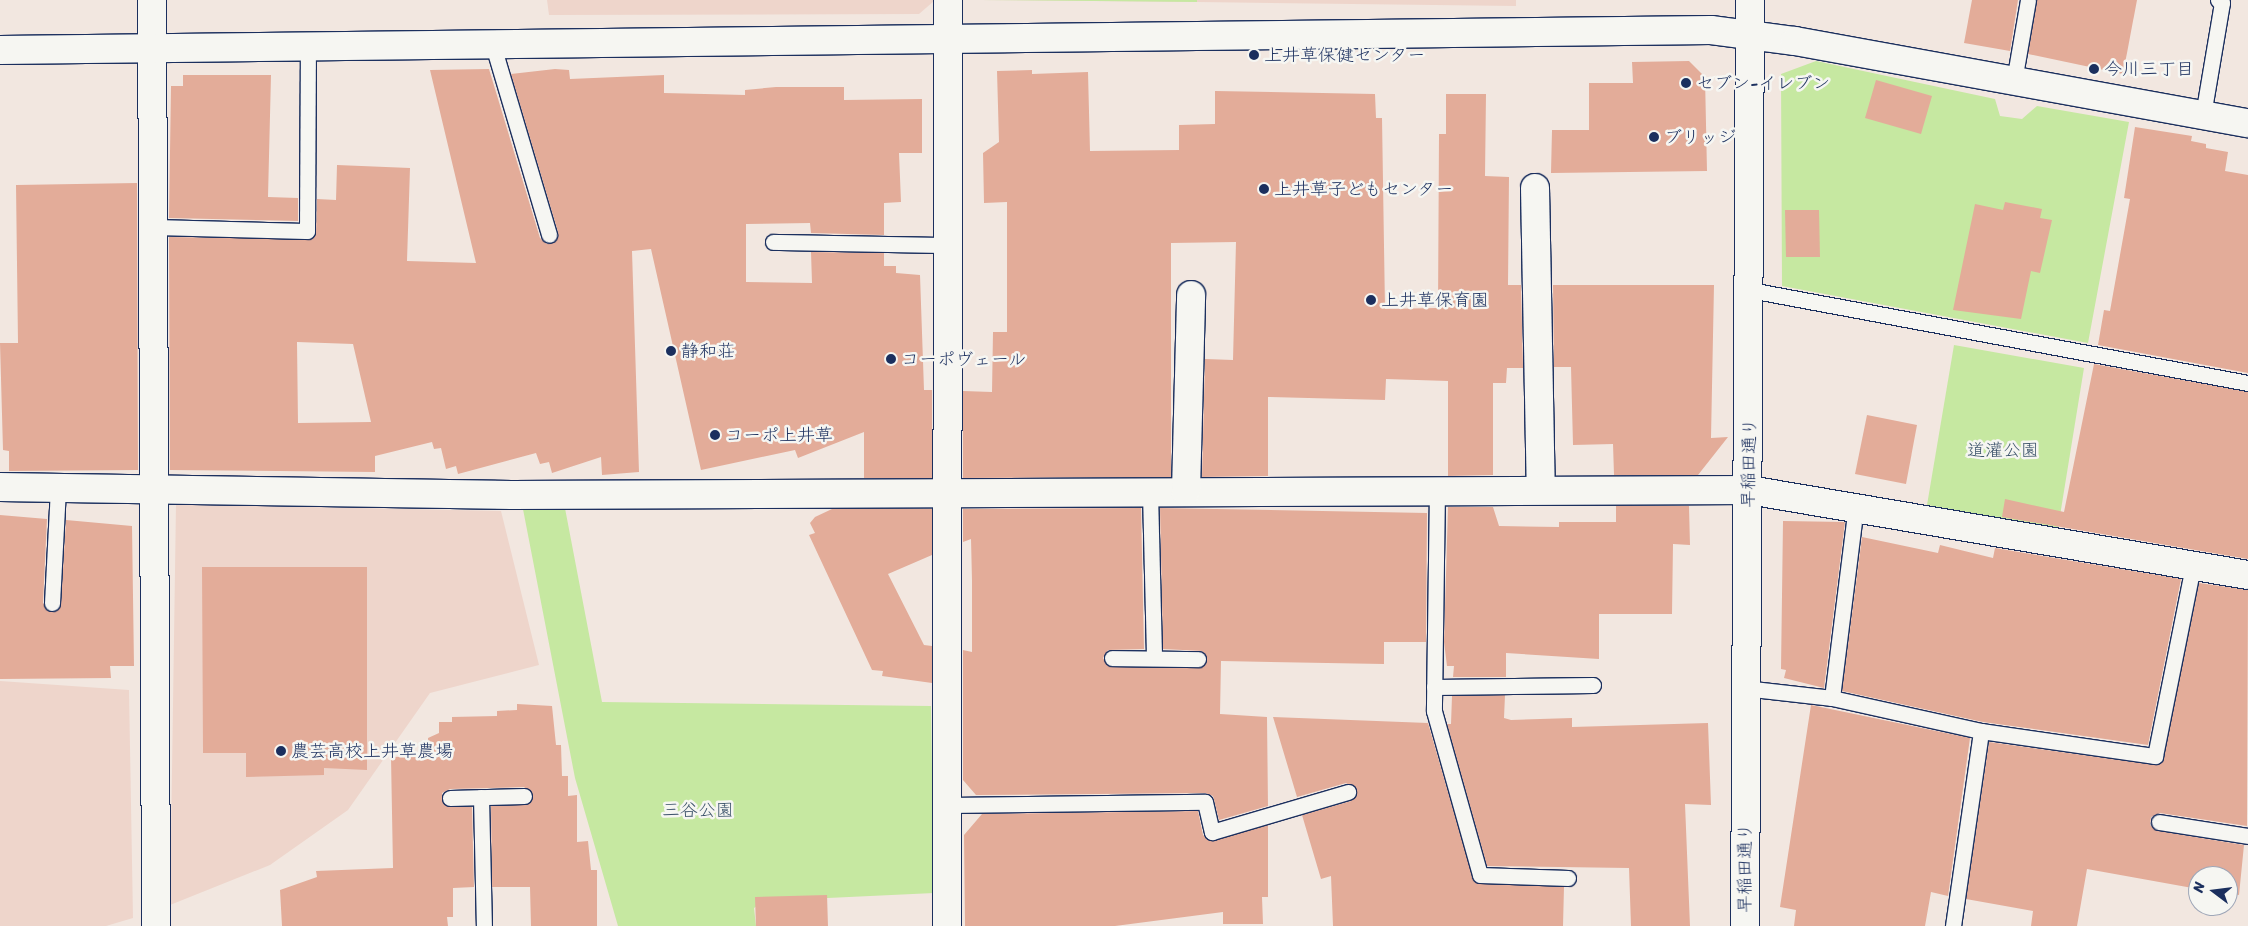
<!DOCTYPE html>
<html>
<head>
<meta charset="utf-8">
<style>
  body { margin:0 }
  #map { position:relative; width:2248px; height:926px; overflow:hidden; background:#f2e7e0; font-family:Sriracha,"Klee One",sans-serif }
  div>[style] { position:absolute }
  .built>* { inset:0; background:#eed5cb }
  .green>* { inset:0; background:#c6e8a1 }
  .building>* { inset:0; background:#e3ac99 }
  .roads { filter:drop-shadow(1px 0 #1b2f5e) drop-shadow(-1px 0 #1b2f5e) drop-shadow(0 1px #1b2f5e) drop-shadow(0 -1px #1b2f5e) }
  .lane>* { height:15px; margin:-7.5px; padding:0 7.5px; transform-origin:7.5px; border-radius:7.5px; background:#f6f6f2 }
  .street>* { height:28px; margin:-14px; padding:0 14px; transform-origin:14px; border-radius:14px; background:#f6f6f2 }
  .secondary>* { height:28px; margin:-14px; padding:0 14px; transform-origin:14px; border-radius:14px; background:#f6f6f2 }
  .dots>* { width:14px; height:14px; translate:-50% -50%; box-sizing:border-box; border:2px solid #f6f6f2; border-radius:50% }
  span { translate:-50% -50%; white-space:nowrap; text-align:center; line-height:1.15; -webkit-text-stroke:5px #f6f6f2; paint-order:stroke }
  .poi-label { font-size:18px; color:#1b2f5e }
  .left { translate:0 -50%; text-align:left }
  .park-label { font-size:18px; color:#3d546b }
  .street-label { font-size:18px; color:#1b2f5e }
  .north { position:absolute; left:2188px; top:866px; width:50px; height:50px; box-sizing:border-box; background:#f6f6f2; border:1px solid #9ea6b7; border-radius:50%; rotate:285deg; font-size:14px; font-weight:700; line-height:20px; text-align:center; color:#1b2f5e }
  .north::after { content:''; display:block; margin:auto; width:18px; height:22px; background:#1b2f5e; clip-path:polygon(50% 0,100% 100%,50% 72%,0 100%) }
</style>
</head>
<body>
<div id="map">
  <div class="built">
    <i style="clip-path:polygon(547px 0,934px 0,934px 1px,919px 14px,549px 15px)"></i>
    <i style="clip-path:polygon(980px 0,1516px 0,1516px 6px,1197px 2px)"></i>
    <i style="clip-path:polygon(176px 504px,501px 511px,539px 665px,430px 693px,348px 810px,270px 865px,170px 905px)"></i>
    <i style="clip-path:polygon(0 681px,129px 690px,133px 918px,106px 926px,0 926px)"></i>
  </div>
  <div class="green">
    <i style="clip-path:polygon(980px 0,1197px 0,1197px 2px)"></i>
    <i style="clip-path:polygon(1816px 61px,1995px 99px,2000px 116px,2022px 119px,2037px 106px,2129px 122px,2088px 343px,1782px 286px,1781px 74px)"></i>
    <i style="clip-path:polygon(1954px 345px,2084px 368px,2058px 528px,1927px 505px)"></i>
    <i style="clip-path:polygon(564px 503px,602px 702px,931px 706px,934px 893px,764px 901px,754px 908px,756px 926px,618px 926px,575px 778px,522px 504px)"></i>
  </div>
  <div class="building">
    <i style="clip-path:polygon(1972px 0,2018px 0,2010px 51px,1964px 43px)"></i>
    <i style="clip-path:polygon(2037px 0,2137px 0,2123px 74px,2028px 54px)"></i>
    <i style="clip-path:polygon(1689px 61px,1705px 77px,1707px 171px,1551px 173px,1552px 130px,1589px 130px,1589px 83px,1633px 83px,1632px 62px)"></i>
    <i style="clip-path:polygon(evenodd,489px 69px,540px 238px,547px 244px,556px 241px,558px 232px,511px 74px,555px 69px,569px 70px,570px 79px,664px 75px,664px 93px,745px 95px,745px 90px,776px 87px,844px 87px,844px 100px,922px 99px,922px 153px,899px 153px,901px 202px,884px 203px,884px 235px,811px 233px,810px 223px,746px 224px,746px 282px,812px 283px,811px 252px,884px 253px,884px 266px,896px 266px,896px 273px,920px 275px,924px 390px,932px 390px,932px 478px,864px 478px,864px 432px,798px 458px,795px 450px,701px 470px,651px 249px,632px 251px,639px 472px,602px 475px,601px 457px,552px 473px,549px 462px,540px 464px,536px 453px,458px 474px,456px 466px,446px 469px,441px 448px,434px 449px,432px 442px,375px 456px,375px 472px,170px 470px,169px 237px,311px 239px,316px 232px,317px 199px,336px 200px,337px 165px,410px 168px,407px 261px,476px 263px,430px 70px,489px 69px,297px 342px,353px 344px,371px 422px,298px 423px,297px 342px)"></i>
    <i style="clip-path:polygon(1032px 70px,1032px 74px,1088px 72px,1090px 151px,1179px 150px,1179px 125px,1215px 124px,1215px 91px,1375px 94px,1376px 118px,1382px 118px,1385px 309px,1438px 308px,1439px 134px,1446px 134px,1446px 94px,1486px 94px,1485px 176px,1509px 177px,1508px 285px,1521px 285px,1523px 368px,1507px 368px,1506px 383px,1493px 383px,1493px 475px,1448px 476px,1448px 381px,1386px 379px,1385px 400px,1268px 397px,1268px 476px,1202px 477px,1205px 359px,1233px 360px,1236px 242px,1171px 243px,1171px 477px,963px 478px,963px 391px,992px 392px,993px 332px,1007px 332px,1007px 202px,984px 203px,983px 153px,999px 142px,997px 71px)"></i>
    <i style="clip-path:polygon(183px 75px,271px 75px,268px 197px,298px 198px,298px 221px,169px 218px,171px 86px,183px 86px)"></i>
    <i style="clip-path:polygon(1876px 80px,1932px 96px,1921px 134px,1865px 118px)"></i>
    <i style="clip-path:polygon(2135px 127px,2192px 136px,2191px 141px,2206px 144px,2206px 148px,2228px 152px,2225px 171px,2248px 175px,2248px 373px,2098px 345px,2104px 310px,2110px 311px,2130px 199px,2124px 198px)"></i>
    <i style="clip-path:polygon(137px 183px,138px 470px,9px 471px,9px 451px,3px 450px,0 343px,18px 343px,16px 185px)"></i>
    <i style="clip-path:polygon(2005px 202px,2042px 209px,2040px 218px,2052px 220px,2040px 273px,2031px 271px,2021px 319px,1953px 310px,1975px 204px,2003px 210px)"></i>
    <i style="clip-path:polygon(1785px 210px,1819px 210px,1820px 257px,1786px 257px)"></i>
    <i style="clip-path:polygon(1553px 285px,1714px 285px,1711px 438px,1728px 437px,1698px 475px,1614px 475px,1613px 444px,1573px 445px,1571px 367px,1554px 367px)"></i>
    <i style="clip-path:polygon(2094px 364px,2248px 392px,2248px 559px,2002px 517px,2005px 499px,2064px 512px)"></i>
    <i style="clip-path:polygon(1867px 415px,1917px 425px,1906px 484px,1855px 474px)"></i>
    <i style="clip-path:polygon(1616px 506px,1689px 506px,1690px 545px,1673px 544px,1672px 614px,1599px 614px,1599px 659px,1506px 653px,1506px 677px,1453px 677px,1454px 666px,1447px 666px,1444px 642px,1448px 507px,1493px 507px,1499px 526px,1559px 527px,1559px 522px,1616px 522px)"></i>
    <i style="clip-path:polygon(1141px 508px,1144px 649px,1108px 650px,1103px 658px,1108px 666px,1198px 668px,1206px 663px,1202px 651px,1163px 649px,1160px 508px,1427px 513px,1426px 642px,1384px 642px,1384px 664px,1221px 661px,1220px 714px,1267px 717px,1268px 806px,1219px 820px,1213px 796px,1205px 793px,976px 795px,963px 780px,963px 650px,972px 652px,972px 581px,971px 539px,963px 542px,963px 509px)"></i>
    <i style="clip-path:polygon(832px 509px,932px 509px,932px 555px,888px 574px,924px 645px,932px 646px,932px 683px,882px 676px,883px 671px,872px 670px,809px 535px,815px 533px,810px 523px,815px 517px)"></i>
    <i style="clip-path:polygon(0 515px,47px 519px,43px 603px,51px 612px,61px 603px,66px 520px,132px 526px,134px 666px,110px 666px,111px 678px,0 679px)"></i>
    <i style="clip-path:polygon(1783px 521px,1845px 522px,1824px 688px,1784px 678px,1786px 670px,1781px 669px)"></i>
    <i style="clip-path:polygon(1862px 537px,1938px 553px,1940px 545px,1993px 558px,1995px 548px,2181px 579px,2148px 745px,1983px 722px,1842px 691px)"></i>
    <i style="clip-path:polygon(202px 567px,367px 567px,367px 770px,324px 768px,324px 775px,246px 777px,246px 753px,203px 753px)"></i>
    <i style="clip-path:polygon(2199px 583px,2248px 590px,2247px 826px,2160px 813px,2151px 817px,2150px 825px,2158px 831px,2244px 845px,2239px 895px,2228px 893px,2228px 876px,2198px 876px,2198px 889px,2087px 869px,2077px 926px,2031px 926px,2033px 911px,1966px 899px,1989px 742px,2154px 765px,2162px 762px)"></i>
    <i style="clip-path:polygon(1505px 695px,1504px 718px,1511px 720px,1572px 718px,1572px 727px,1708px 723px,1711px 805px,1685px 804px,1690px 926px,1631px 926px,1629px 868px,1487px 866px,1447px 724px,1451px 724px,1452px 696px)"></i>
    <i style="clip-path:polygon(517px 704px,552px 706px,556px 745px,561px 745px,562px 776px,568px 776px,568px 796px,577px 795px,577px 842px,588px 841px,591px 870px,597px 870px,597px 926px,531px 926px,530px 887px,492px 887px,491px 806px,528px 804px,533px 795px,524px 787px,450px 789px,442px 793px,446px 806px,472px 807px,474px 887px,453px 888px,453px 917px,447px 917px,448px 926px,282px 926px,280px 890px,317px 877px,316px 871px,393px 868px,391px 757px,429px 756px,428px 738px,439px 733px,439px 722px,452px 722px,452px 717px,497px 716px,497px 711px,517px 710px)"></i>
    <i style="clip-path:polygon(1811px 705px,1970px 738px,1948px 896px,1931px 892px,1925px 926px,1794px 926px,1796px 910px,1780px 907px)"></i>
    <i style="clip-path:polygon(1273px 717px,1428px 723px,1474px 882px,1564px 887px,1563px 926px,1333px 926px,1331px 876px,1321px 879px,1302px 815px,1351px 801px,1357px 790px,1346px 783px,1297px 797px)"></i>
    <i style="clip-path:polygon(1198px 811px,1203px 835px,1210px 841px,1268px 825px,1268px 897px,1262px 897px,1263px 924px,1223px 924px,1223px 912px,1115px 926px,965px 926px,964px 835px,982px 814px)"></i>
    <i style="clip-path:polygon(827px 895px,828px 926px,756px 926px,755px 897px)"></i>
  </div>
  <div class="roads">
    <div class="lane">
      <i style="left:492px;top:42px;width:201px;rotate:73.5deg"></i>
      <i style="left:2014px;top:81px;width:82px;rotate:-80.2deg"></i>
      <i style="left:2203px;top:115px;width:114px;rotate:-80.4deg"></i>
      <i style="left:2222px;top:3px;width:5px;rotate:-143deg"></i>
      <i style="left:153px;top:227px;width:154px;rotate:1.5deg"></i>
      <i style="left:307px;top:231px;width:185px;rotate:-89.7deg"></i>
      <i style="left:773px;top:242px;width:175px;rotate:1deg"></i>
      <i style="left:1750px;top:290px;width:507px;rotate:10.58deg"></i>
      <i style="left:1437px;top:489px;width:222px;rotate:90.8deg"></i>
      <i style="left:1434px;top:711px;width:170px;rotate:74.3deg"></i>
      <i style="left:1480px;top:875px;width:88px;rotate:2deg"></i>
      <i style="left:1150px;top:492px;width:166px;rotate:88.6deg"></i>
      <i style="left:52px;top:603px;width:116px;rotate:-87deg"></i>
      <i style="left:1112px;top:658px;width:86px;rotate:0.7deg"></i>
      <i style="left:1434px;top:687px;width:159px;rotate:-0.7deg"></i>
      <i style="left:1744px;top:688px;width:89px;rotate:6.5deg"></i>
      <i style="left:1832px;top:698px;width:153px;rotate:12.5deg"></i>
      <i style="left:1981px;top:731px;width:176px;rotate:8.2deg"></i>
      <i style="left:2155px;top:756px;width:195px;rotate:-78.7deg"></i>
      <i style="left:1832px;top:698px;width:193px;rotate:-82.9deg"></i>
      <i style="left:481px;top:797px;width:129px;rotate:88.7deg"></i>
      <i style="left:450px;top:798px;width:74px;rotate:-1.5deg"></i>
      <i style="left:948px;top:805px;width:257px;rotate:-0.7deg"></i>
      <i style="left:1205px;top:802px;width:31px;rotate:77deg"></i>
      <i style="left:1212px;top:832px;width:142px;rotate:-16.4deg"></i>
      <i style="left:2159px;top:822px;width:90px;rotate:8.9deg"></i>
      <i style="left:1953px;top:926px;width:197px;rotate:-81.8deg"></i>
    </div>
    <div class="street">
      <i style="left:152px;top:0;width:926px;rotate:89.75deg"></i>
      <i style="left:1535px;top:188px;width:300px;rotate:88.9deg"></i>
      <i style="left:0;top:487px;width:512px;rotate:0.9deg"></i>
      <i style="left:512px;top:495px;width:1237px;rotate:-0.23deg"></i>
      <i style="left:1749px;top:490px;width:506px;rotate:9.67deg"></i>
      <i style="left:1186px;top:491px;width:196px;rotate:-88.5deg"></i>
      <i style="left:947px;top:926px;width:926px;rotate:-89.94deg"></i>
    </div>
    <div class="secondary">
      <i style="left:0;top:50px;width:1711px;rotate:-0.67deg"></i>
      <i style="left:1711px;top:30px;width:85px;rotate:7.5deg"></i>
      <i style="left:1795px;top:41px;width:460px;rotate:10.3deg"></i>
      <i style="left:1745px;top:926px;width:926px;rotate:-89.69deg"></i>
    </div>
  </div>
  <div class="dots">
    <i style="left:1254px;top:55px;background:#1b2f5e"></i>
    <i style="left:2094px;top:69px;background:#1b2f5e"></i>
    <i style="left:1686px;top:83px;background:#1b2f5e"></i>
    <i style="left:1654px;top:137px;background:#1b2f5e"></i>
    <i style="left:1264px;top:189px;background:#1b2f5e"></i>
    <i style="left:1371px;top:300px;background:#1b2f5e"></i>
    <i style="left:671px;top:351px;background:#1b2f5e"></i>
    <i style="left:891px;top:359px;background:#1b2f5e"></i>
    <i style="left:715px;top:435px;background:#1b2f5e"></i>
    <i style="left:281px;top:751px;background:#1b2f5e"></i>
  </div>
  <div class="poi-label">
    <span class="left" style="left:1264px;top:55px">上井草保健センター</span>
    <span class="left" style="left:2104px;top:69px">今川三丁目</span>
    <span class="left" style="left:1696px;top:83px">セブン-イレブン</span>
    <span class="left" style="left:1664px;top:137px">ブリッジ</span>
    <span class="left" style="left:1274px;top:189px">上井草子どもセンター</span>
    <span class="left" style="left:1381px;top:300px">上井草保育園</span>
    <span class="left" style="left:681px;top:351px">静和荘</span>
    <span class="left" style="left:901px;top:359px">コーポヴェール</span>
    <span class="left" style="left:725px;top:435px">コーポ上井草</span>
    <span class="left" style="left:291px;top:751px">農芸高校上井草農場</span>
  </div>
  <div class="park-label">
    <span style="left:2003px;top:450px">道灌公園</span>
    <span style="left:698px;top:810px">三谷公園</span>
  </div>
  <div class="street-label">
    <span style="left:1749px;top:463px;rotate:-89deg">早稲田通り</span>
    <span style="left:1745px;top:868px;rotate:-90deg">早稲田通り</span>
  </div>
  <div class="north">N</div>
</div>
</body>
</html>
